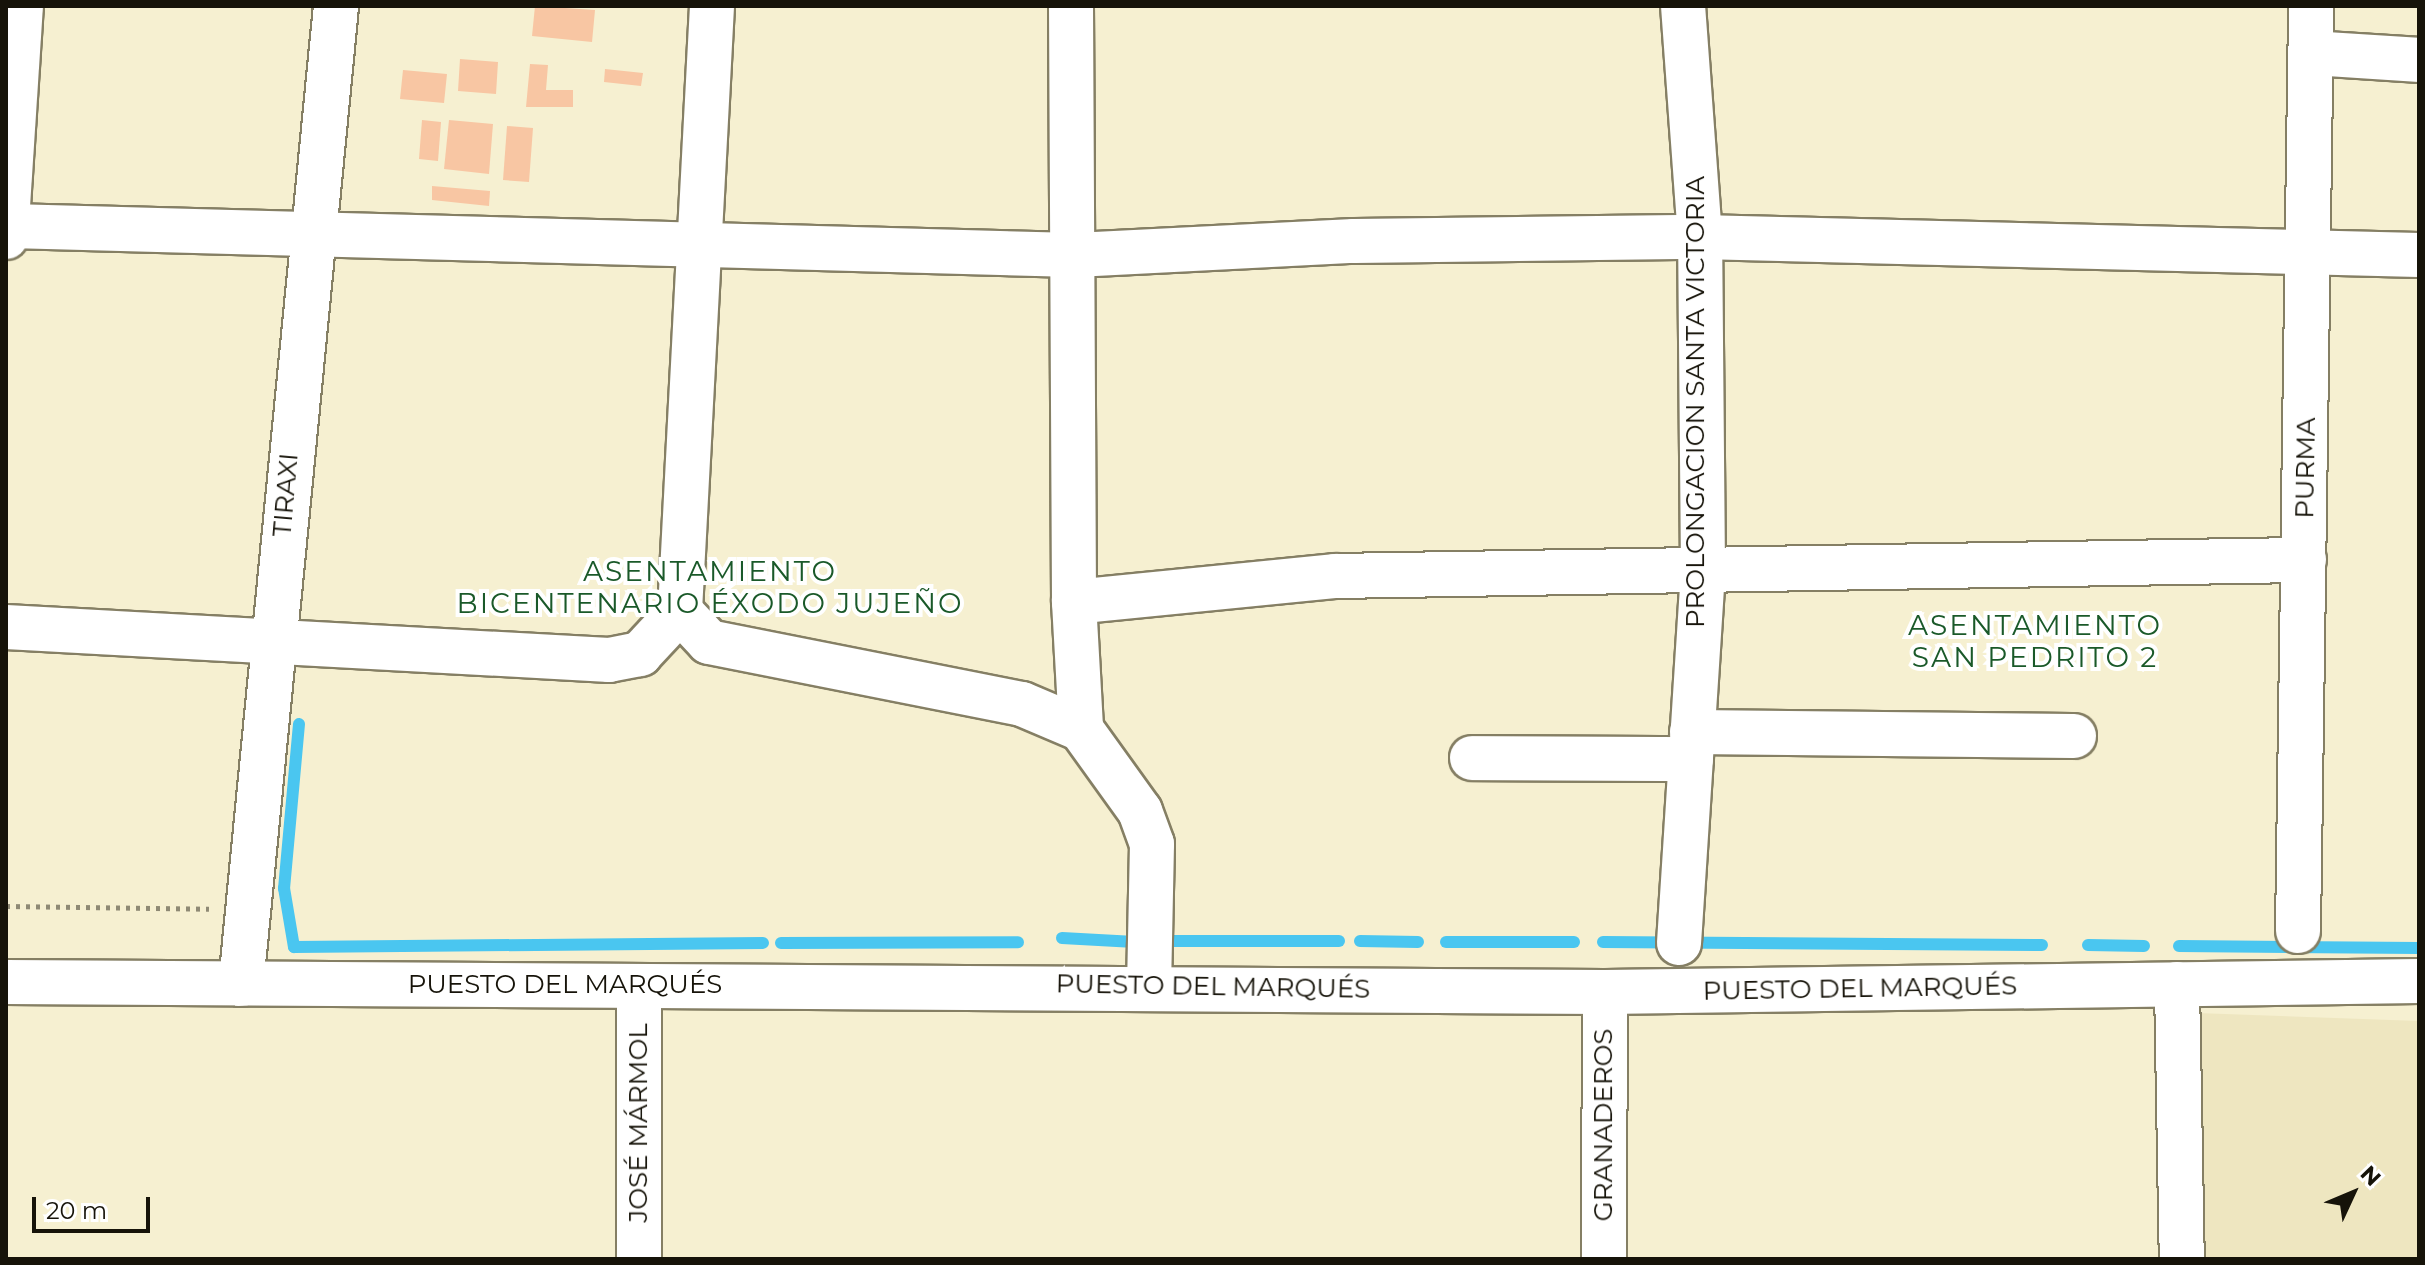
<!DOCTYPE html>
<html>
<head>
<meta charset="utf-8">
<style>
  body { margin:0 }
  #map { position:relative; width:2425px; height:1265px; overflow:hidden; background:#f6f0d1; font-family:Montserrat,sans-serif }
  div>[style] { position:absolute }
  .built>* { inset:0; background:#eee6c0 }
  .stream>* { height:12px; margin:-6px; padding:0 6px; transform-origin:6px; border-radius:6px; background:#4ac6f0 }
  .building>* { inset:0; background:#f8c6a3 }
  .path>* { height:5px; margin-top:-2.5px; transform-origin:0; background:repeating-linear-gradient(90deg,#8e8974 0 4px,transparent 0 10px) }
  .roads { filter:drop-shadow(2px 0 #857f64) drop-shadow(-2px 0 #857f64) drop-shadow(0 2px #857f64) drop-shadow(0 -2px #857f64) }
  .minor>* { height:44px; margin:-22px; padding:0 22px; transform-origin:22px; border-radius:22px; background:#fff }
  span { translate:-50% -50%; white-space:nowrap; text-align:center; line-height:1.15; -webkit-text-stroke:8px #fff; paint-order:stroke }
  .street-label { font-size:26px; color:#161309 }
  .neighbourhood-label { font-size:28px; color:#1a5929; letter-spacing:2px }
  .frame { position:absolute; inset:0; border:8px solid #161309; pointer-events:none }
  .north { position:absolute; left:2313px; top:1153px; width:80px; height:80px; -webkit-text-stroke:6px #fff; paint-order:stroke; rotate:46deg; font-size:22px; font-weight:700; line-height:32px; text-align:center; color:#161309 }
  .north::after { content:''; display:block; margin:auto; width:28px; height:36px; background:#161309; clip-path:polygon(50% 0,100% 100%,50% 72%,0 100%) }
  .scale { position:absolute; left:32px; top:1197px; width:118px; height:36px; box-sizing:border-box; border:4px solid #161309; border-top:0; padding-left:10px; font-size:24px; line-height:28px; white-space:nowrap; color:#161309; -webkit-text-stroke:6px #fff; paint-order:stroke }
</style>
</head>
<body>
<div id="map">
  <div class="built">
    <i style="clip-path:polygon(2197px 1013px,2419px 1021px,2419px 1259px,2199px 1259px)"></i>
  </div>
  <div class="stream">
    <i style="left:299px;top:724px;width:165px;rotate:95.2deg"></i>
    <i style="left:284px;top:888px;width:60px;rotate:80.4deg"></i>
    <i style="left:294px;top:947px;width:469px;rotate:-0.5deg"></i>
    <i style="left:1062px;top:938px;width:73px;rotate:3.1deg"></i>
    <i style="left:1169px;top:941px;width:170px"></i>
    <i style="left:1360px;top:941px;width:58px;rotate:1deg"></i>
    <i style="left:1446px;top:942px;width:128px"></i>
    <i style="left:1603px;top:942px;width:439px;rotate:0.4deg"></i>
    <i style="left:781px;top:943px;width:237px;rotate:-0.2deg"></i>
    <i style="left:2088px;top:945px;width:56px;rotate:1deg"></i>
    <i style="left:2179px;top:946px;width:240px;rotate:0.5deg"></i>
  </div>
  <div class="building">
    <i style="clip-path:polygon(535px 6px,595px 10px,592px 42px,532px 36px)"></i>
    <i style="clip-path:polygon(460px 59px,498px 62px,496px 94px,458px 91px)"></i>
    <i style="clip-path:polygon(530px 64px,548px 65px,546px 90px,573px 90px,573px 107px,526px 107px)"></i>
    <i style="clip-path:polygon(605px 69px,643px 73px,641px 86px,604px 82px)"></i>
    <i style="clip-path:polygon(403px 70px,447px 74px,444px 103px,400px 99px)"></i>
    <i style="clip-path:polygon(422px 120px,441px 122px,438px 161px,419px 159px)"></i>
    <i style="clip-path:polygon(449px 120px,493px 124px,489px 174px,444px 169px)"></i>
    <i style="clip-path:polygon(507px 126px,533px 128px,529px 182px,503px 180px)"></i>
    <i style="clip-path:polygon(432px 186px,490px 191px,489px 206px,432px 200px)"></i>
  </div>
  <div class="path">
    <i style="left:6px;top:906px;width:203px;rotate:0.8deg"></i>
  </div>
  <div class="roads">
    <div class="minor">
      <i style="left:712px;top:6px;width:606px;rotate:93.03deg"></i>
      <i style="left:680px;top:611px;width:42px;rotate:46.9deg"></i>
      <i style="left:709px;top:642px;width:319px;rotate:11.2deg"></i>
      <i style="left:1022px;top:704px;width:64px;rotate:23deg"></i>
      <i style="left:1071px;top:6px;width:596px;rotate:89.71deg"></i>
      <i style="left:1074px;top:602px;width:127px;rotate:86.8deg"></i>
      <i style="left:1081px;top:729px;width:101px;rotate:54.3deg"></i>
      <i style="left:1140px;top:811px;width:35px;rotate:70deg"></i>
      <i style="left:1152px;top:844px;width:141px;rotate:91.2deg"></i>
      <i style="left:2312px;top:53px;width:107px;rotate:3.7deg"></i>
      <i style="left:10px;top:226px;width:1065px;rotate:1.56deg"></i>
      <i style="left:1075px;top:255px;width:279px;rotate:-2.9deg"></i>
      <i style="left:1354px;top:241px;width:346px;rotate:-0.7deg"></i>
      <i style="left:1700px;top:237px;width:719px;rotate:1.43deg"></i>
      <i style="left:6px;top:237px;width:231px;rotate:-86.3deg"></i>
      <i style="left:1074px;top:602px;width:262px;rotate:-5.7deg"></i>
      <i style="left:1335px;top:576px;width:969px;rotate:-0.95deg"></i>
      <i style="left:6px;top:627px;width:604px;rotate:3.13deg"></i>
      <i style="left:609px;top:660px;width:32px;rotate:-11deg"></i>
      <i style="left:640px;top:654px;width:59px;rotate:-47.1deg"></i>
      <i style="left:1692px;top:732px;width:382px;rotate:0.6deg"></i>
      <i style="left:1472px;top:758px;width:219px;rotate:0.3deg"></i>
      <i style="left:2298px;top:931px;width:925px;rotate:-89.19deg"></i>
      <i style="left:1679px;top:943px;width:374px;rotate:-86.3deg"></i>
      <i style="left:1703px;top:570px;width:333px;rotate:-90.5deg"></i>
      <i style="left:1700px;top:237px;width:232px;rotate:-94.2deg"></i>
      <i style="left:6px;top:982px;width:1599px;rotate:0.36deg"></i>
      <i style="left:1605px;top:992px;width:814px;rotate:-0.77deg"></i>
      <i style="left:241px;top:984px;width:983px;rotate:-84.45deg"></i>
      <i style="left:2177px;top:984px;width:275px;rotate:89deg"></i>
      <i style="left:639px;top:1259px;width:273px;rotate:-90deg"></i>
      <i style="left:1604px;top:1259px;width:267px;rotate:-89.8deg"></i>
    </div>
  </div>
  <div class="street-label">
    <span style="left:1696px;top:402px;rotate:-90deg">PROLONGACION SANTA VICTORIA</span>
    <span style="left:2306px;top:468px;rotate:-89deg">PURMA</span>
    <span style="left:286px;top:495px;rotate:-85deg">TIRAXI</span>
    <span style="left:565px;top:985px">PUESTO DEL MARQUÉS</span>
    <span style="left:1213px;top:987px;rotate:1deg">PUESTO DEL MARQUÉS</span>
    <span style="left:1860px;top:989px;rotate:-1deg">PUESTO DEL MARQUÉS</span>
    <span style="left:639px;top:1123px;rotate:-90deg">JOSÉ MÁRMOL</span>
    <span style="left:1604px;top:1125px;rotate:-90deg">GRANADEROS</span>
  </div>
  <div class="neighbourhood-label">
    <span style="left:710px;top:587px">ASENTAMIENTO<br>BICENTENARIO ÉXODO JUJEÑO</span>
    <span style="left:2035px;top:641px">ASENTAMIENTO<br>SAN PEDRITO 2</span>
  </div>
  <div class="frame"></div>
  <div class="north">N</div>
  <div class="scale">20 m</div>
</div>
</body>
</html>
